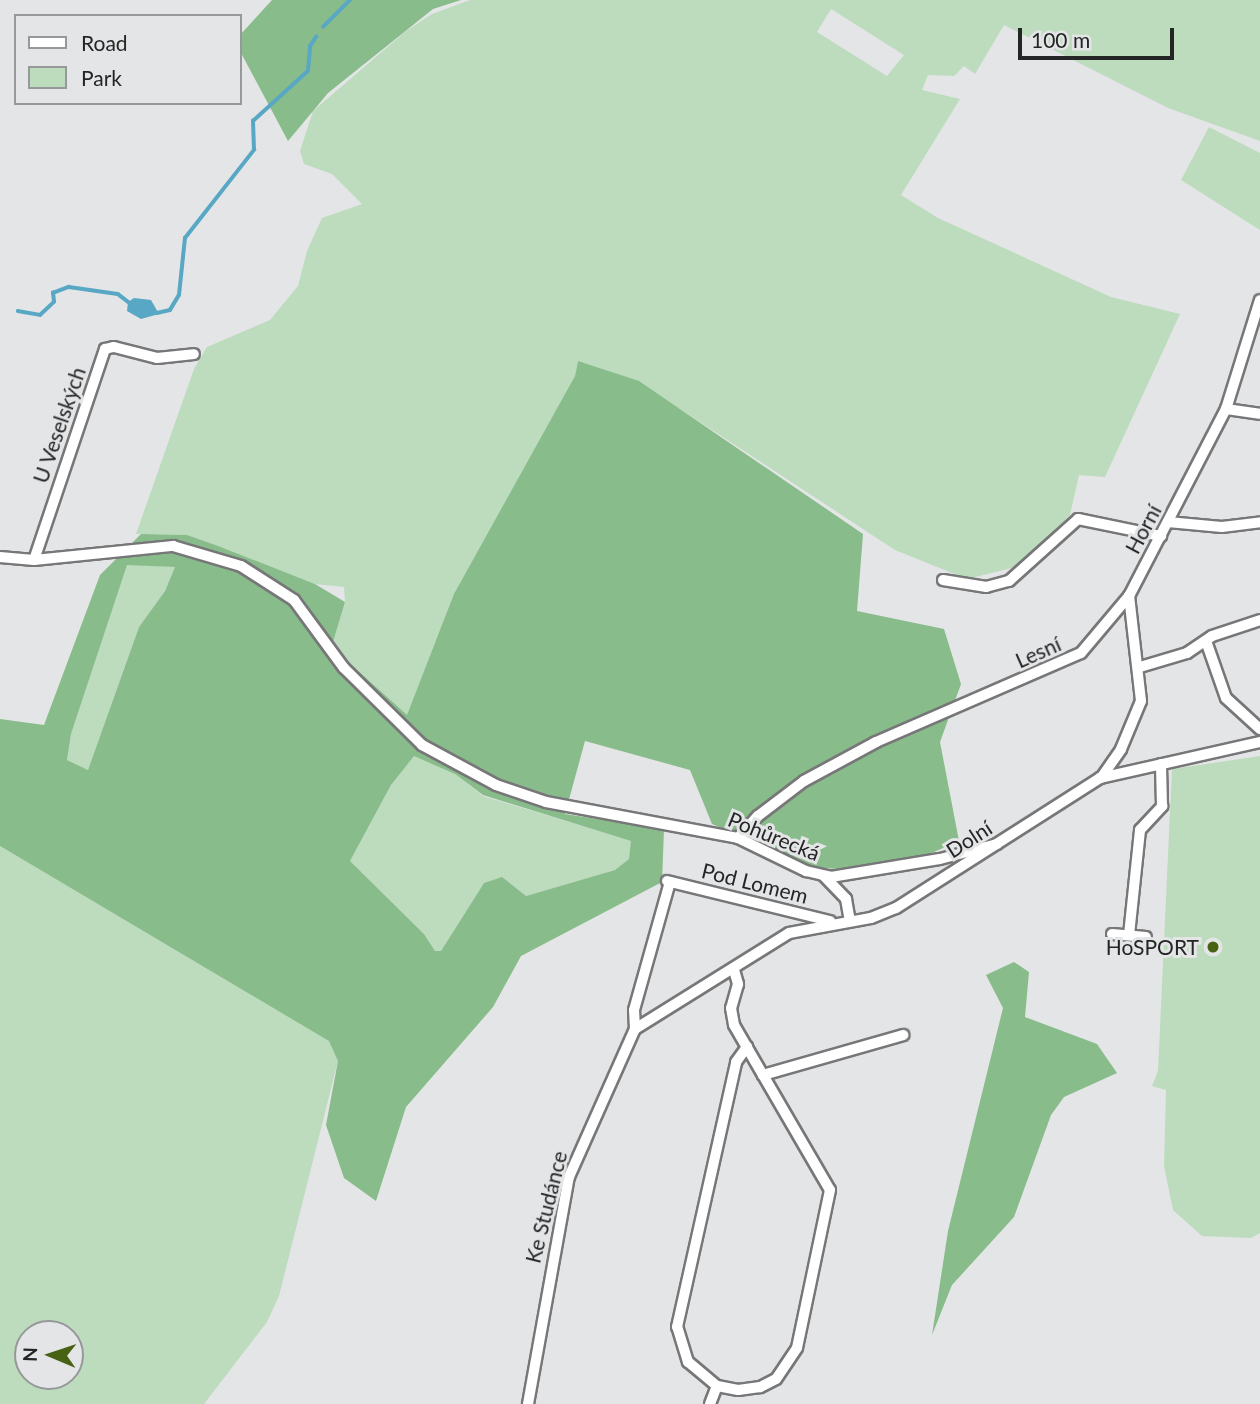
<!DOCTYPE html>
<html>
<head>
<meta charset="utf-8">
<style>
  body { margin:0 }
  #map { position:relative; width:1260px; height:1404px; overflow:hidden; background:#e4e5e6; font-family:Lato,sans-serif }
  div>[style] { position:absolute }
  .green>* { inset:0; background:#bcdcbd }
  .forest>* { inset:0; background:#88bc8a }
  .water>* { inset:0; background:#58a7c5 }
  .stream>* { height:3.5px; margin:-1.75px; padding:0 1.75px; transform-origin:1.75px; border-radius:1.75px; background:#58a7c5 }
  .roads { filter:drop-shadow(2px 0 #777779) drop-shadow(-2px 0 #777779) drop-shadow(0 2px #777779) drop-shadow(0 -2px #777779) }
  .minor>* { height:10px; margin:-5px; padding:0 5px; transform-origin:5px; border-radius:5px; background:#fff }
  .dots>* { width:19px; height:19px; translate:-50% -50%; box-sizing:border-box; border:4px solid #e4e5e6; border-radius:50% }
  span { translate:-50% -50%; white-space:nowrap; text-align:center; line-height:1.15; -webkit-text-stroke:6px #e4e5e6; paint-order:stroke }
  .street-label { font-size:21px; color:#242525 }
  .poi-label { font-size:21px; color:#242525 }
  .right { translate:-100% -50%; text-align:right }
  .legend { position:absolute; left:14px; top:14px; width:228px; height:91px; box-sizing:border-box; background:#e4e5e6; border:2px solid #979899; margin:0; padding:9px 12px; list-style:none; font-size:21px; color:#242525 }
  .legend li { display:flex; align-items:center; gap:14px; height:35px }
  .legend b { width:35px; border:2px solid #979899 }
  .north { position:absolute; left:14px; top:1320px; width:70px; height:70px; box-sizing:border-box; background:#e4e5e6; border:2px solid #979899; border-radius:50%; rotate:272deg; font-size:19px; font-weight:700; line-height:28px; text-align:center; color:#242525 }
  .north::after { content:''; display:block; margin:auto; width:24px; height:32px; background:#476213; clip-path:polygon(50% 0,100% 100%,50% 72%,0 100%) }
  .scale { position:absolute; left:1018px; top:28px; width:156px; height:32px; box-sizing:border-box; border:4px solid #242525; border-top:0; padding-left:9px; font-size:21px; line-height:24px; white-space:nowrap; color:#242525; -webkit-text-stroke:5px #e4e5e6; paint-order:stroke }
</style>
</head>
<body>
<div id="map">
  <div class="green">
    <i style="clip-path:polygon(evenodd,470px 0,1260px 0,1260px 141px,1168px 108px,1004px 25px,975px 74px,964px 66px,954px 76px,928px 75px,922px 90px,960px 99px,901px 195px,938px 218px,1111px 297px,1180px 314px,1105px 477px,1079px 475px,1070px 515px,1020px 566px,967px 579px,895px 550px,639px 382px,578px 361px,575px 376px,407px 716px,336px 651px,333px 642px,345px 602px,344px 587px,315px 584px,187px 535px,136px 534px,194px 369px,207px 347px,270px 320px,298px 286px,307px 251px,322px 218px,362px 204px,332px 174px,304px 164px,300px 151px,313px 111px,406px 31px,432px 14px,470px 0,831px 9px,904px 55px,887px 76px,817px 32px,831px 9px)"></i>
    <i style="clip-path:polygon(1209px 127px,1260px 153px,1260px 230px,1181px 180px)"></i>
    <i style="clip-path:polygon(127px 564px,175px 567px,165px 591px,139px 627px,88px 770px,67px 760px,71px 734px)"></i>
    <i style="clip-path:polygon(414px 755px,455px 774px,483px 796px,632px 841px,629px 859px,615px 870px,526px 896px,502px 878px,484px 883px,441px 951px,435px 951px,424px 934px,350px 861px,391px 785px)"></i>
    <i style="clip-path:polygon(1260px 756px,1260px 1233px,1251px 1238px,1202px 1236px,1173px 1210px,1164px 1166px,1166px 1090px,1152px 1086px,1158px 1071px,1172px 769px)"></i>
    <i style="clip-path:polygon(evenodd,0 846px,330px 1041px,338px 1061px,279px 1296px,267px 1322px,204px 1404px,0 1404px,0 846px,28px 1334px,70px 1334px,70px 1376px,28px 1376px,28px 1334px)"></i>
  </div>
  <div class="forest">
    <i style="clip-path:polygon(272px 0,461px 0,433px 9px,328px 93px,288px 141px,240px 51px,240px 35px)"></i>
    <i style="clip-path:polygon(evenodd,578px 361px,639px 381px,863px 534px,857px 611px,944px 629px,961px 684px,940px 742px,959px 841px,927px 855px,838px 869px,811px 867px,712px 824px,690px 770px,585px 741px,565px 814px,664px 829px,662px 882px,521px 956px,493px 1007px,406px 1107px,376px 1201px,344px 1178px,326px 1125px,338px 1061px,329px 1041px,0 846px,0 719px,44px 725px,100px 575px,141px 534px,187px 535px,218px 546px,315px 584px,345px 602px,333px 642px,336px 651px,407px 715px,454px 594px,575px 376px,578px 361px,127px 565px,175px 567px,165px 591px,139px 627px,88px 770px,67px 760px,71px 734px,127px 565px,578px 361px,414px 756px,455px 774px,483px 795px,631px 841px,629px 859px,615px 870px,526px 896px,502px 877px,484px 883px,441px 951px,435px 951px,424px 934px,350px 861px,391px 785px,414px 756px)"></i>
    <i style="clip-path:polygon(1014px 962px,1029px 972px,1025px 1017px,1097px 1044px,1117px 1073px,1064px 1097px,1051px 1115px,1014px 1217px,952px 1285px,932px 1335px,948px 1231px,1003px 1008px,986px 975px)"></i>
  </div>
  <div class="water">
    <i style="clip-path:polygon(134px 298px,151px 300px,159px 314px,141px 319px,127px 311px,128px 302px)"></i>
  </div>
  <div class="stream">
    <i style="left:323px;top:27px;width:38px;rotate:-45deg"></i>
    <i style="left:18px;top:311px;width:22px;rotate:10deg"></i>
    <i style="left:40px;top:315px;width:19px;rotate:-43deg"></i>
    <i style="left:54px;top:302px;width:9px;rotate:-96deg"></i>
    <i style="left:53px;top:293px;width:17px;rotate:-21deg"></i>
    <i style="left:69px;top:287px;width:49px;rotate:8.1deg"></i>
    <i style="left:118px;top:294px;width:15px;rotate:37deg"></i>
    <i style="left:157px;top:313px;width:13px;rotate:-13deg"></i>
    <i style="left:170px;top:310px;width:17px;rotate:-59deg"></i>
    <i style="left:179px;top:295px;width:57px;rotate:-84deg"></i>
    <i style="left:185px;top:238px;width:112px;rotate:-51.9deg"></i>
    <i style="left:254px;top:150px;width:29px;rotate:-92deg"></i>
    <i style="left:253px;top:121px;width:74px;rotate:-42.3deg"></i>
    <i style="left:308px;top:71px;width:25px;rotate:-85deg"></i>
    <i style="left:310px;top:46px;width:11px;rotate:-56deg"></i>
  </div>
  <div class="roads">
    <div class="minor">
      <i style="left:1226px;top:409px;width:34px;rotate:8deg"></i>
      <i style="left:1168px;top:522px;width:54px;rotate:5.3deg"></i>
      <i style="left:1222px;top:527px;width:38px;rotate:-7deg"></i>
      <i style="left:0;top:557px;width:34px;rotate:5deg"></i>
      <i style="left:34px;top:560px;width:140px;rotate:-5.8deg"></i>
      <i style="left:173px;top:546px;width:71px;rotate:16.4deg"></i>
      <i style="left:241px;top:566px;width:63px;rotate:32.7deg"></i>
      <i style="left:294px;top:600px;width:84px;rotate:53.7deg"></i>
      <i style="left:344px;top:668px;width:110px;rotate:44.6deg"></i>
      <i style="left:422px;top:745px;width:84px;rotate:28.4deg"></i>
      <i style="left:496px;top:785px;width:53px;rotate:18.8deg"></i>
      <i style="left:546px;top:802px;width:195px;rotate:10.6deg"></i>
      <i style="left:738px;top:838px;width:76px;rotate:25.9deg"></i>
      <i style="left:806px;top:871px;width:26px;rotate:13deg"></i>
      <i style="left:831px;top:877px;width:110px;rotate:-9.4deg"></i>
      <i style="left:940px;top:859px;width:59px;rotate:-14.7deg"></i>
      <i style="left:34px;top:560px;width:223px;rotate:-71.4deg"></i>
      <i style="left:105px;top:349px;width:9px;rotate:-13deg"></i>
      <i style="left:114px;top:347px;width:44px;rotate:14.3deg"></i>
      <i style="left:157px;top:358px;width:37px;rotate:-6deg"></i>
      <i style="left:943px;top:580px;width:44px;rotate:9.2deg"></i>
      <i style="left:986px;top:587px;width:24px;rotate:-15deg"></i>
      <i style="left:1009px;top:581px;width:93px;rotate:-41.9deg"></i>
      <i style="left:1078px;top:519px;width:85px;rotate:11.6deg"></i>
      <i style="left:1206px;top:641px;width:60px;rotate:70.7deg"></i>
      <i style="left:1226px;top:698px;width:46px;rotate:42.4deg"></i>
      <i style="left:1140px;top:667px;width:49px;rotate:-16.6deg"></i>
      <i style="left:1187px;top:653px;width:30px;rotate:-34deg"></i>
      <i style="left:1212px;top:636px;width:51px;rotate:-18.4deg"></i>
      <i style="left:1101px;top:778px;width:35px;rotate:-55deg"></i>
      <i style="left:1121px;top:749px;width:52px;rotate:-67.4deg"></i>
      <i style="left:1141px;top:701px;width:106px;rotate:-96.5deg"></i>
      <i style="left:1129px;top:596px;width:211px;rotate:-62.6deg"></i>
      <i style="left:1226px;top:409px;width:114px;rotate:-72.7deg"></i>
      <i style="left:738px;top:838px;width:30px;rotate:-48deg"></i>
      <i style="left:758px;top:816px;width:58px;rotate:-37.3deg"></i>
      <i style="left:804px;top:781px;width:82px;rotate:-28.4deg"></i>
      <i style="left:876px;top:742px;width:223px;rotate:-23.5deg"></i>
      <i style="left:1081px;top:653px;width:75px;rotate:-49.9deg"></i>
      <i style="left:824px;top:876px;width:32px;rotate:46deg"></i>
      <i style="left:846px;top:899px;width:22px;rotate:80deg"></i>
      <i style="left:667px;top:881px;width:168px;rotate:13.8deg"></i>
      <i style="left:1112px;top:934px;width:34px;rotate:5deg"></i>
      <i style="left:1129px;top:935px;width:106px;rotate:-84deg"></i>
      <i style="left:1140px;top:830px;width:33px;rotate:-47deg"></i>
      <i style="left:1162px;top:806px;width:42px;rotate:-91.4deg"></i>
      <i style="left:734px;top:970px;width:15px;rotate:74deg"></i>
      <i style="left:738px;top:984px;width:25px;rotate:106deg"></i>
      <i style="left:731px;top:1008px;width:17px;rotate:80deg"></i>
      <i style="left:734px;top:1025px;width:58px;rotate:59.9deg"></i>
      <i style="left:763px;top:1075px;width:133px;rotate:59.8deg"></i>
      <i style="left:830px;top:1190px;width:161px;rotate:101.8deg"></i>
      <i style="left:797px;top:1348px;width:37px;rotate:124deg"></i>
      <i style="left:776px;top:1379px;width:18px;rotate:153deg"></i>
      <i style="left:760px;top:1387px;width:22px;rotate:172deg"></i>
      <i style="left:738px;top:1390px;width:21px;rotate:-169deg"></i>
      <i style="left:717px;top:1386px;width:38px;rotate:-140deg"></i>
      <i style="left:688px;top:1362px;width:37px;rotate:-107deg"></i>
      <i style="left:677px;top:1327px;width:271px;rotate:-77.4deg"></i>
      <i style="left:736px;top:1062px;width:19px;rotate:-54deg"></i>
      <i style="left:635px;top:1029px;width:19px;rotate:-93deg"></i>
      <i style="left:634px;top:1010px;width:133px;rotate:-74.3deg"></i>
      <i style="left:763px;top:1075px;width:146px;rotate:-15.9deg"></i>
      <i style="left:528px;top:1404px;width:231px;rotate:-79.8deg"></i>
      <i style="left:569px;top:1177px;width:162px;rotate:-66deg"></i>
      <i style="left:635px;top:1029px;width:181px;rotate:-31.9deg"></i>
      <i style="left:789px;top:933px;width:83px;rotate:-10.4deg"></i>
      <i style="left:871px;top:918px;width:27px;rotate:-22deg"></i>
      <i style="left:896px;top:908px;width:242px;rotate:-32.5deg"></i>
      <i style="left:1100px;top:778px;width:164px;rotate:-12.7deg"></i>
      <i style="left:710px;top:1404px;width:19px;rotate:-69deg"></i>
    </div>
  </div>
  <div class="dots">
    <i style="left:1213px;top:947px;background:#476213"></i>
  </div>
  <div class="street-label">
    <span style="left:59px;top:425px;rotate:-71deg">U Veselských</span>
    <span style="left:1143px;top:529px;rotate:-62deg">Horní</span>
    <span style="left:1038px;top:652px;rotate:-24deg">Lesní</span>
    <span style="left:774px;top:836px;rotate:22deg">Pohůrecká</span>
    <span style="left:969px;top:839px;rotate:-33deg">Dolní</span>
    <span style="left:755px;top:883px;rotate:14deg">Pod Lomem</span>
    <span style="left:546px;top:1207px;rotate:-76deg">Ke Studánce</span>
  </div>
  <div class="poi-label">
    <span class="right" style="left:1199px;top:947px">HoSPORT</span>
  </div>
  <ul class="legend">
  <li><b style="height:9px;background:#fff"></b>Road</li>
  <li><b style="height:19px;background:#bcdcbd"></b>Park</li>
  </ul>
  <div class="north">N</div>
  <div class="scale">100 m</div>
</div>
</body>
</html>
